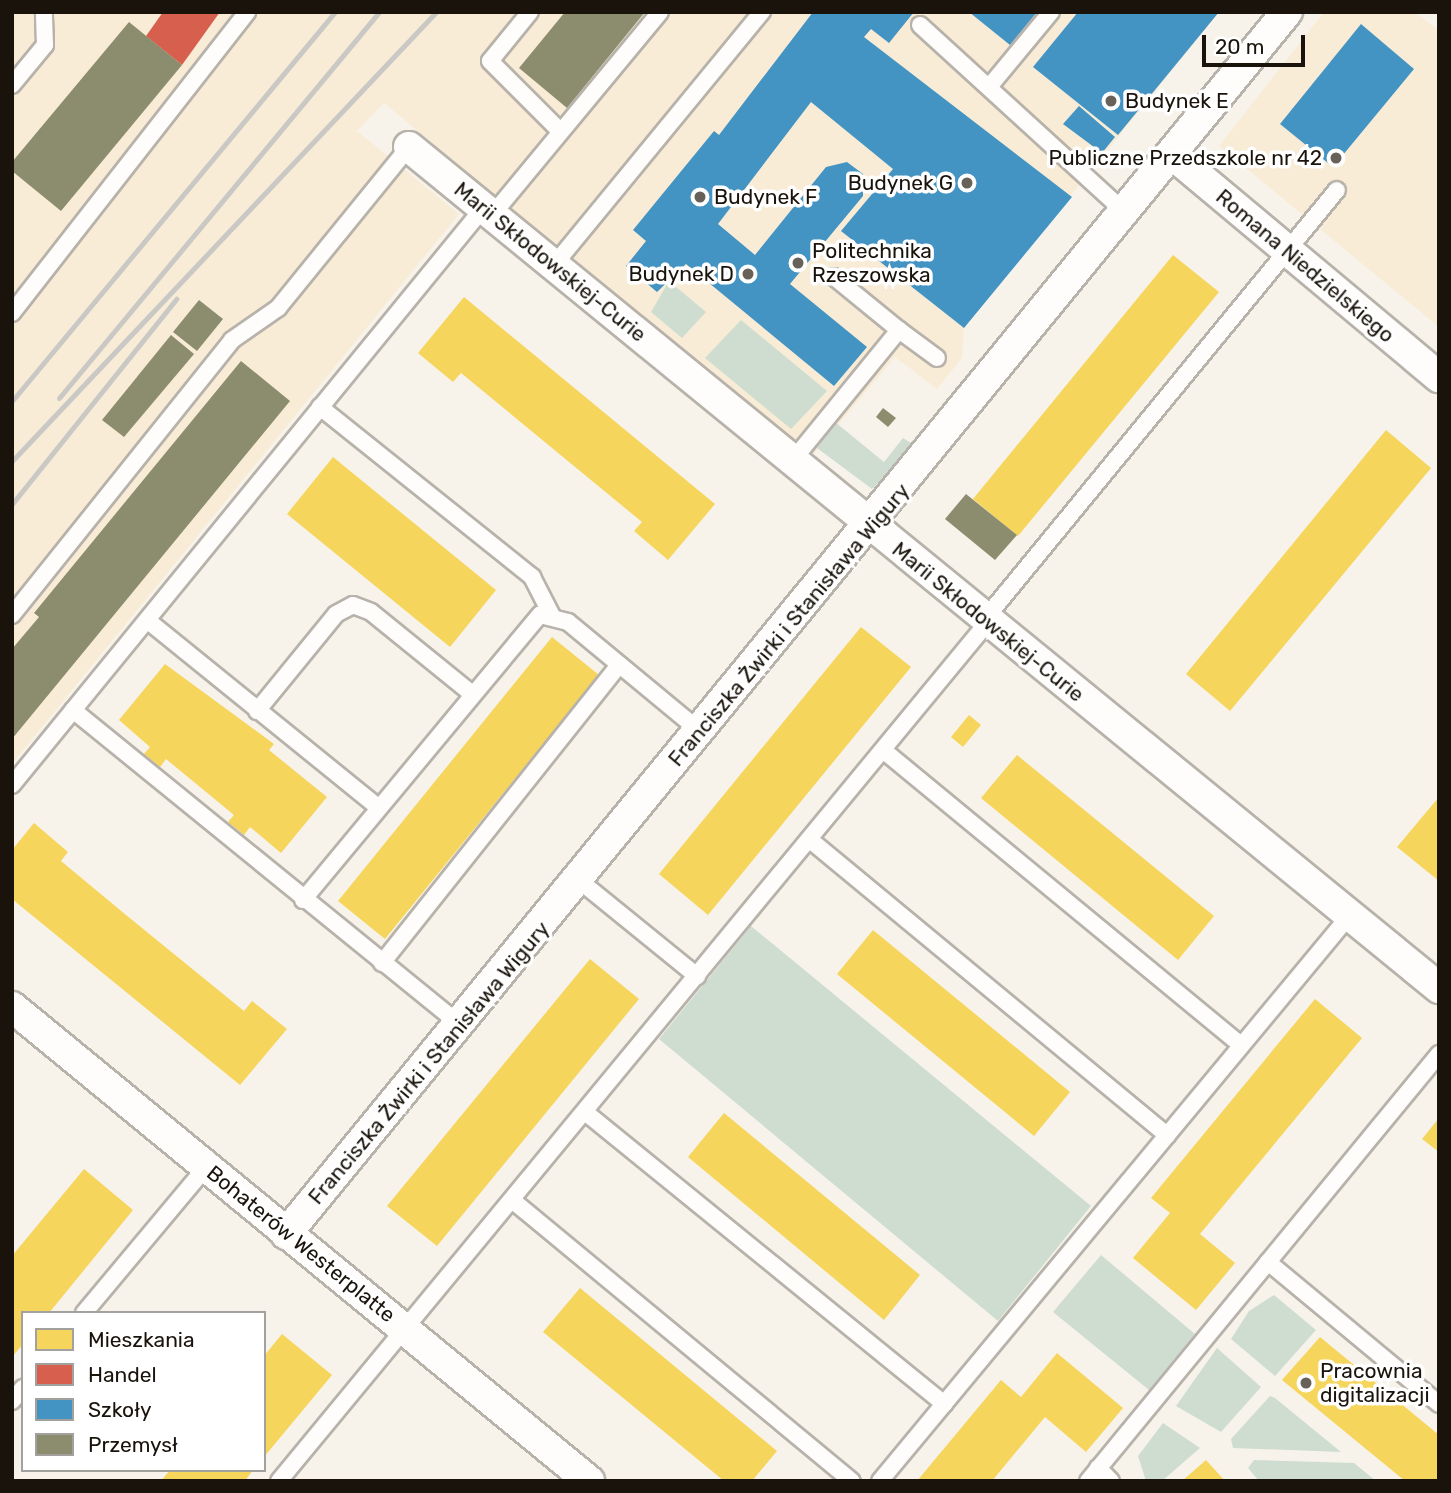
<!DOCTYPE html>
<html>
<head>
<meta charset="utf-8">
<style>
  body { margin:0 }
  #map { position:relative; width:1451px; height:1493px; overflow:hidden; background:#f7f3ea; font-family:Rubik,sans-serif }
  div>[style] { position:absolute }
  .built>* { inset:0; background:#f9ecd6 }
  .green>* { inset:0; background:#ceddd0 }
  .homes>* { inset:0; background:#f6d55c }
  .shops>* { inset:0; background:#d6604d }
  .schools>* { inset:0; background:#4393c3 }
  .industry>* { inset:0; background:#8c8c6e }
  .roads { filter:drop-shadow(2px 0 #b7b2aa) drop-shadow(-2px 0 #b7b2aa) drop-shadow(0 2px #b7b2aa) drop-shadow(0 -2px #b7b2aa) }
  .lane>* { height:16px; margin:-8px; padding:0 8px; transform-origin:8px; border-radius:8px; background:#fefdfc }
  .street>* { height:30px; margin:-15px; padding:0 15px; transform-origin:15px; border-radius:15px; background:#fefdfc }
  .rail>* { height:5px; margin:-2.5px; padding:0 2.5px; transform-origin:2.5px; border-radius:2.5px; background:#c9c8c5 }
  .dots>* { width:19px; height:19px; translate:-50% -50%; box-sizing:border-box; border:4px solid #fff; border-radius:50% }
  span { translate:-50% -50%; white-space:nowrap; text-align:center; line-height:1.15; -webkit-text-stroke:7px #fff; paint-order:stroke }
  .poi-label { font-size:21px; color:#19130b }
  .left { translate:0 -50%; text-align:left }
  .right { translate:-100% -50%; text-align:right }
  .street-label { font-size:21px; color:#19130b }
  .frame { position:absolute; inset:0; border:14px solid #19130b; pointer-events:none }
  .legend { position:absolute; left:21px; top:1311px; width:245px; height:161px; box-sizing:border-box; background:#fff; border:2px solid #a3a19d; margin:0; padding:9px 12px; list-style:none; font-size:21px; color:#19130b }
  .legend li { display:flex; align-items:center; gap:14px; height:35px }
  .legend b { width:35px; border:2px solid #a3a19d }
  .scale { position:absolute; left:1202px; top:35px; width:103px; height:32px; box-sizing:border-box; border:4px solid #19130b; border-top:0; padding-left:9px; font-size:21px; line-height:24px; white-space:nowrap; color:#19130b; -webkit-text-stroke:5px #fff; paint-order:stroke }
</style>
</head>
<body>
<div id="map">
  <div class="built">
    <i style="clip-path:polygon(12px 12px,1219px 12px,964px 328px,962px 358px,937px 389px,895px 357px,812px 456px,384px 103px,357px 131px,459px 214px,12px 764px)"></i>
    <i style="clip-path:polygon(1324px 12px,1414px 12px,1439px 30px,1439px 327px,1219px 146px)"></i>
  </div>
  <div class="green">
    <i style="clip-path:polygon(669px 281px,706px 312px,682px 338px,651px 312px)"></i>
    <i style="clip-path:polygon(741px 320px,827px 391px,791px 429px,705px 358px)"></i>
    <i style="clip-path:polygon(835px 422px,884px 462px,903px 438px,914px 445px,872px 489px,817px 448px)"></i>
    <i style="clip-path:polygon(751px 926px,1091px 1206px,998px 1321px,659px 1039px)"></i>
    <i style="clip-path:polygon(1101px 1255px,1195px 1334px,1149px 1390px,1053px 1312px)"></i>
    <i style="clip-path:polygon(1274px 1295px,1316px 1330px,1275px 1376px,1231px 1339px,1249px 1311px)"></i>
    <i style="clip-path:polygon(1217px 1348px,1261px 1387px,1221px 1432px,1176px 1406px)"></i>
    <i style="clip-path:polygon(1270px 1396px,1275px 1398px,1341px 1452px,1233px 1448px,1231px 1439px)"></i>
    <i style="clip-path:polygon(1163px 1423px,1200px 1448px,1162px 1481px,1146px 1481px,1138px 1456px)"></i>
    <i style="clip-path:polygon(1254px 1460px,1354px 1463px,1376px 1481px,1259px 1481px,1248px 1468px)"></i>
  </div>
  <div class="homes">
    <i style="clip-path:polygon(1173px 255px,1219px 292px,1018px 536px,973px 499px)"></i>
    <i style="clip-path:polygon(464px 297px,715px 504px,668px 560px,634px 531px,642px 522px,461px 373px,453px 382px,418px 353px)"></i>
    <i style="clip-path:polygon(1386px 430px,1431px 468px,1230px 711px,1186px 674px)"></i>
    <i style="clip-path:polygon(333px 457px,496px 590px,450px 647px,287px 514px)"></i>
    <i style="clip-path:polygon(861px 627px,911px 667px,708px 915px,659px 874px)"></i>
    <i style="clip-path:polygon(552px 637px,599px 675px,385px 939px,338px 901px)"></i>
    <i style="clip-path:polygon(165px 664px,274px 744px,269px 750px,327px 797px,281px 853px,250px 827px,244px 835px,228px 822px,234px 815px,166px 759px,160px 767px,144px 754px,150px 747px,119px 720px)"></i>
    <i style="clip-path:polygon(969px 715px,981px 725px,963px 747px,951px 737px)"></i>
    <i style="clip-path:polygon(1017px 755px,1214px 916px,1178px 960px,981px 798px)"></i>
    <i style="clip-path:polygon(1439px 797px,1439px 881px,1397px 847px)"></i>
    <i style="clip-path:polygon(34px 823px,68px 852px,61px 861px,126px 915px,244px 1011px,252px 1001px,287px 1029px,240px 1085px,12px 899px,12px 850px)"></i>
    <i style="clip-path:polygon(873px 930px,1070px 1092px,1034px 1136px,837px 974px)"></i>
    <i style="clip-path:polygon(590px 959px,639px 999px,437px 1246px,387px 1206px)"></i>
    <i style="clip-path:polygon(1315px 999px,1362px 1038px,1200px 1234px,1235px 1263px,1196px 1310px,1133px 1258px,1170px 1213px,1151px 1198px)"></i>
    <i style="clip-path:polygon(724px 1113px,920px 1275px,884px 1320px,688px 1157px)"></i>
    <i style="clip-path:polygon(1439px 1118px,1439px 1152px,1422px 1139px)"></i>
    <i style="clip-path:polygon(84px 1169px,133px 1210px,49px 1313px,23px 1313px,23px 1344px,12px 1357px,12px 1256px)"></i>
    <i style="clip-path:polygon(580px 1288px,777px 1451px,752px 1481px,724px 1481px,543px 1332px)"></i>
    <i style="clip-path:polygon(282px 1334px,332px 1375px,264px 1457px,264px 1356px)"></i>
    <i style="clip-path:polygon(1320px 1337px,1439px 1435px,1439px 1481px,1405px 1481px,1282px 1380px)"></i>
    <i style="clip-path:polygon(1057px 1353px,1123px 1408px,1086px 1452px,1045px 1417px,992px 1481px,917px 1481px,1001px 1380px,1021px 1397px)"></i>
    <i style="clip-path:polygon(1206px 1460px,1225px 1481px,1182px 1481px)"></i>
    <i style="clip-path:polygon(170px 1470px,253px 1470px,245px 1481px,161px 1481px)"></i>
  </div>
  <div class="shops">
    <i style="clip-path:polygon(163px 12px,220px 12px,182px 65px,146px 36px)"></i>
  </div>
  <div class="schools">
    <i style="clip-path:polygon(813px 12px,914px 12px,889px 43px,871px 29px,864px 37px,1072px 197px,964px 328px,841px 231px,893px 169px,811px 102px,718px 224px,755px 255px,826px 167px,847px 162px,863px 174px,863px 196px,790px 284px,867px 347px,834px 386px,686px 264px,657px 292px,626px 266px,646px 241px,633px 230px,714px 131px,719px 135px)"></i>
    <i style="clip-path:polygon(969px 12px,1037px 12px,1010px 45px)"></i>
    <i style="clip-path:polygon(1078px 12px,1219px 12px,1118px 135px,1033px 67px)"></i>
    <i style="clip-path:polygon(1361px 24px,1414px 69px,1333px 167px,1280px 124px)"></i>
    <i style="clip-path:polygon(1079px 106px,1115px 137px,1102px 153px,1063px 124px)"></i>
  </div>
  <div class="industry">
    <i style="clip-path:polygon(565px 12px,645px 12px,567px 108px,519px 68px)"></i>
    <i style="clip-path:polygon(129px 22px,182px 65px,61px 211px,12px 171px,12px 162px)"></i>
    <i style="clip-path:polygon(199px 300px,223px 319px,197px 351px,173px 332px)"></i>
    <i style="clip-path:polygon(171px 335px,194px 354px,124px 437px,102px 420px)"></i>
    <i style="clip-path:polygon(241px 361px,290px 401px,12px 739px,12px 649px,39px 617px,34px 613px)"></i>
    <i style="clip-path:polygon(883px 408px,896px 418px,888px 427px,876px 417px)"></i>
    <i style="clip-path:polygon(966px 494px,1017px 535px,995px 560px,945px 519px)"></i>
  </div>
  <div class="roads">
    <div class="lane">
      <i style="left:530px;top:12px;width:63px;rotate:129.2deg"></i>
      <i style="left:490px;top:61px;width:99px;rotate:45deg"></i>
      <i style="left:920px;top:25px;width:279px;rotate:42.4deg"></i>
      <i style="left:12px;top:85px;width:52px;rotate:-50.5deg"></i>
      <i style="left:45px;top:45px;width:33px;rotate:-92deg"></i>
      <i style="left:989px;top:87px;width:97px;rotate:-50.4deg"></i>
      <i style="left:493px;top:214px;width:262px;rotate:-50.4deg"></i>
      <i style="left:554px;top:265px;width:328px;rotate:-50.6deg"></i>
      <i style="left:12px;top:313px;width:382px;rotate:-52deg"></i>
      <i style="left:899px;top:330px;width:47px;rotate:36.4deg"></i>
      <i style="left:320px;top:407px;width:272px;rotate:38.7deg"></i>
      <i style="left:532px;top:577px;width:42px;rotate:62.8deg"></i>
      <i style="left:793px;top:460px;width:168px;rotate:-50.8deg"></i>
      <i style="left:899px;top:330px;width:84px;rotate:-140.8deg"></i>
      <i style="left:12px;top:615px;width:352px;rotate:-51.3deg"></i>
      <i style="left:232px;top:340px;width:56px;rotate:-34.8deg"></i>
      <i style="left:278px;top:308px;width:208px;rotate:-50.9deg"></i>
      <i style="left:147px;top:620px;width:297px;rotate:39deg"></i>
      <i style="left:984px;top:620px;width:556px;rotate:-50.62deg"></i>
      <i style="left:73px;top:710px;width:500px;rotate:39.1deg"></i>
      <i style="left:257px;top:711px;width:125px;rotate:-50.8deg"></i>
      <i style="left:336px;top:614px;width:19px;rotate:-28deg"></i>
      <i style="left:353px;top:605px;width:19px;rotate:21deg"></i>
      <i style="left:371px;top:612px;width:129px;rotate:39deg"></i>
      <i style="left:883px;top:750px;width:464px;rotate:39.5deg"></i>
      <i style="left:12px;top:785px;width:746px;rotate:-50.76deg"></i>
      <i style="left:809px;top:839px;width:465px;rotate:39.6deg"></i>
      <i style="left:580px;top:881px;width:151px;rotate:39.1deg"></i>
      <i style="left:303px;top:900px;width:371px;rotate:-50.3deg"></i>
      <i style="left:540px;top:615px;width:29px;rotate:14deg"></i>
      <i style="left:568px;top:622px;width:173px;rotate:39.6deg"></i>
      <i style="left:382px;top:963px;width:381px;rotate:-51.5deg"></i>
      <i style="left:585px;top:1112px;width:463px;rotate:39.1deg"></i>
      <i style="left:512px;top:1200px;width:441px;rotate:39.6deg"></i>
      <i style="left:1268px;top:1262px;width:222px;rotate:39.7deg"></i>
      <i style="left:84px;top:1313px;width:190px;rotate:-50.1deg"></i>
      <i style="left:12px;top:1401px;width:17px;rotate:-50deg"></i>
      <i style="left:1098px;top:1468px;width:18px;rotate:45deg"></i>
      <i style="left:279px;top:1481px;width:1112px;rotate:-50.47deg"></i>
      <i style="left:880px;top:1481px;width:734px;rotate:-50.3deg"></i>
      <i style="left:1088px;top:1481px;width:553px;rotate:-50.58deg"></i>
    </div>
    <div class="street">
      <i style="left:409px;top:147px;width:1330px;rotate:39.23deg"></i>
      <i style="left:1172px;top:154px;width:348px;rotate:39.9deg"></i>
      <i style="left:12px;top:1007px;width:747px;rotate:39.4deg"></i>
      <i style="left:286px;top:1234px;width:1580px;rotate:-50.68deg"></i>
    </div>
  </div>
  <div class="rail">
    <i style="left:59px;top:398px;width:501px;rotate:-50.34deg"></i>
    <i style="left:12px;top:401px;width:506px;rotate:-50.3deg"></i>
    <i style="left:12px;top:461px;width:618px;rotate:-46.64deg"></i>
    <i style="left:12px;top:504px;width:263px;rotate:-51.3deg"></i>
  </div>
  <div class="dots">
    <i style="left:1111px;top:101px;background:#676159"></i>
    <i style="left:1336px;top:158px;background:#676159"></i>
    <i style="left:967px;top:183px;background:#676159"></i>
    <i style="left:700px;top:197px;background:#676159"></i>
    <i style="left:798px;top:263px;background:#676159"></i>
    <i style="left:748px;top:274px;background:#676159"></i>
    <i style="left:1306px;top:1383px;background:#676159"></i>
  </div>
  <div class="poi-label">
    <span class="left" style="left:1125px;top:101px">Budynek E</span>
    <span class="right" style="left:1322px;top:158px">Publiczne Przedszkole nr 42</span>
    <span class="right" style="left:953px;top:183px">Budynek G</span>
    <span class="left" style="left:714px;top:197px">Budynek F</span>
    <span class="left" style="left:812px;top:263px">Politechnika<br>Rzeszowska</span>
    <span class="right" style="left:734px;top:274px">Budynek D</span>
    <span class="left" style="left:1320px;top:1383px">Pracownia<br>digitalizacji</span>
  </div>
  <div class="street-label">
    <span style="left:550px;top:262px;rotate:39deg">Marii Skłodowskiej-Curie</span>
    <span style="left:1305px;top:266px;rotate:40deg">Romana Niedzielskiego</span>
    <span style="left:988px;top:622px;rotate:39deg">Marii Skłodowskiej-Curie</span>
    <span style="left:789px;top:625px;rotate:-50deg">Franciszka Żwirki i Stanisława Wigury</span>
    <span style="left:429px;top:1063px;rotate:-50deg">Franciszka Żwirki i Stanisława Wigury</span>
    <span style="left:301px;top:1244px;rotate:39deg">Bohaterów Westerplatte</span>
  </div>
  <div class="frame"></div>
  <ul class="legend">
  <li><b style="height:19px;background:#f6d55c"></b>Mieszkania</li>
  <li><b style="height:19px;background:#d6604d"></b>Handel</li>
  <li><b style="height:19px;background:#4393c3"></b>Szkoły</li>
  <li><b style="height:19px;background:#8c8c6e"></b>Przemysł</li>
  </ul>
  <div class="scale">20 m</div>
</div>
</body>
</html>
